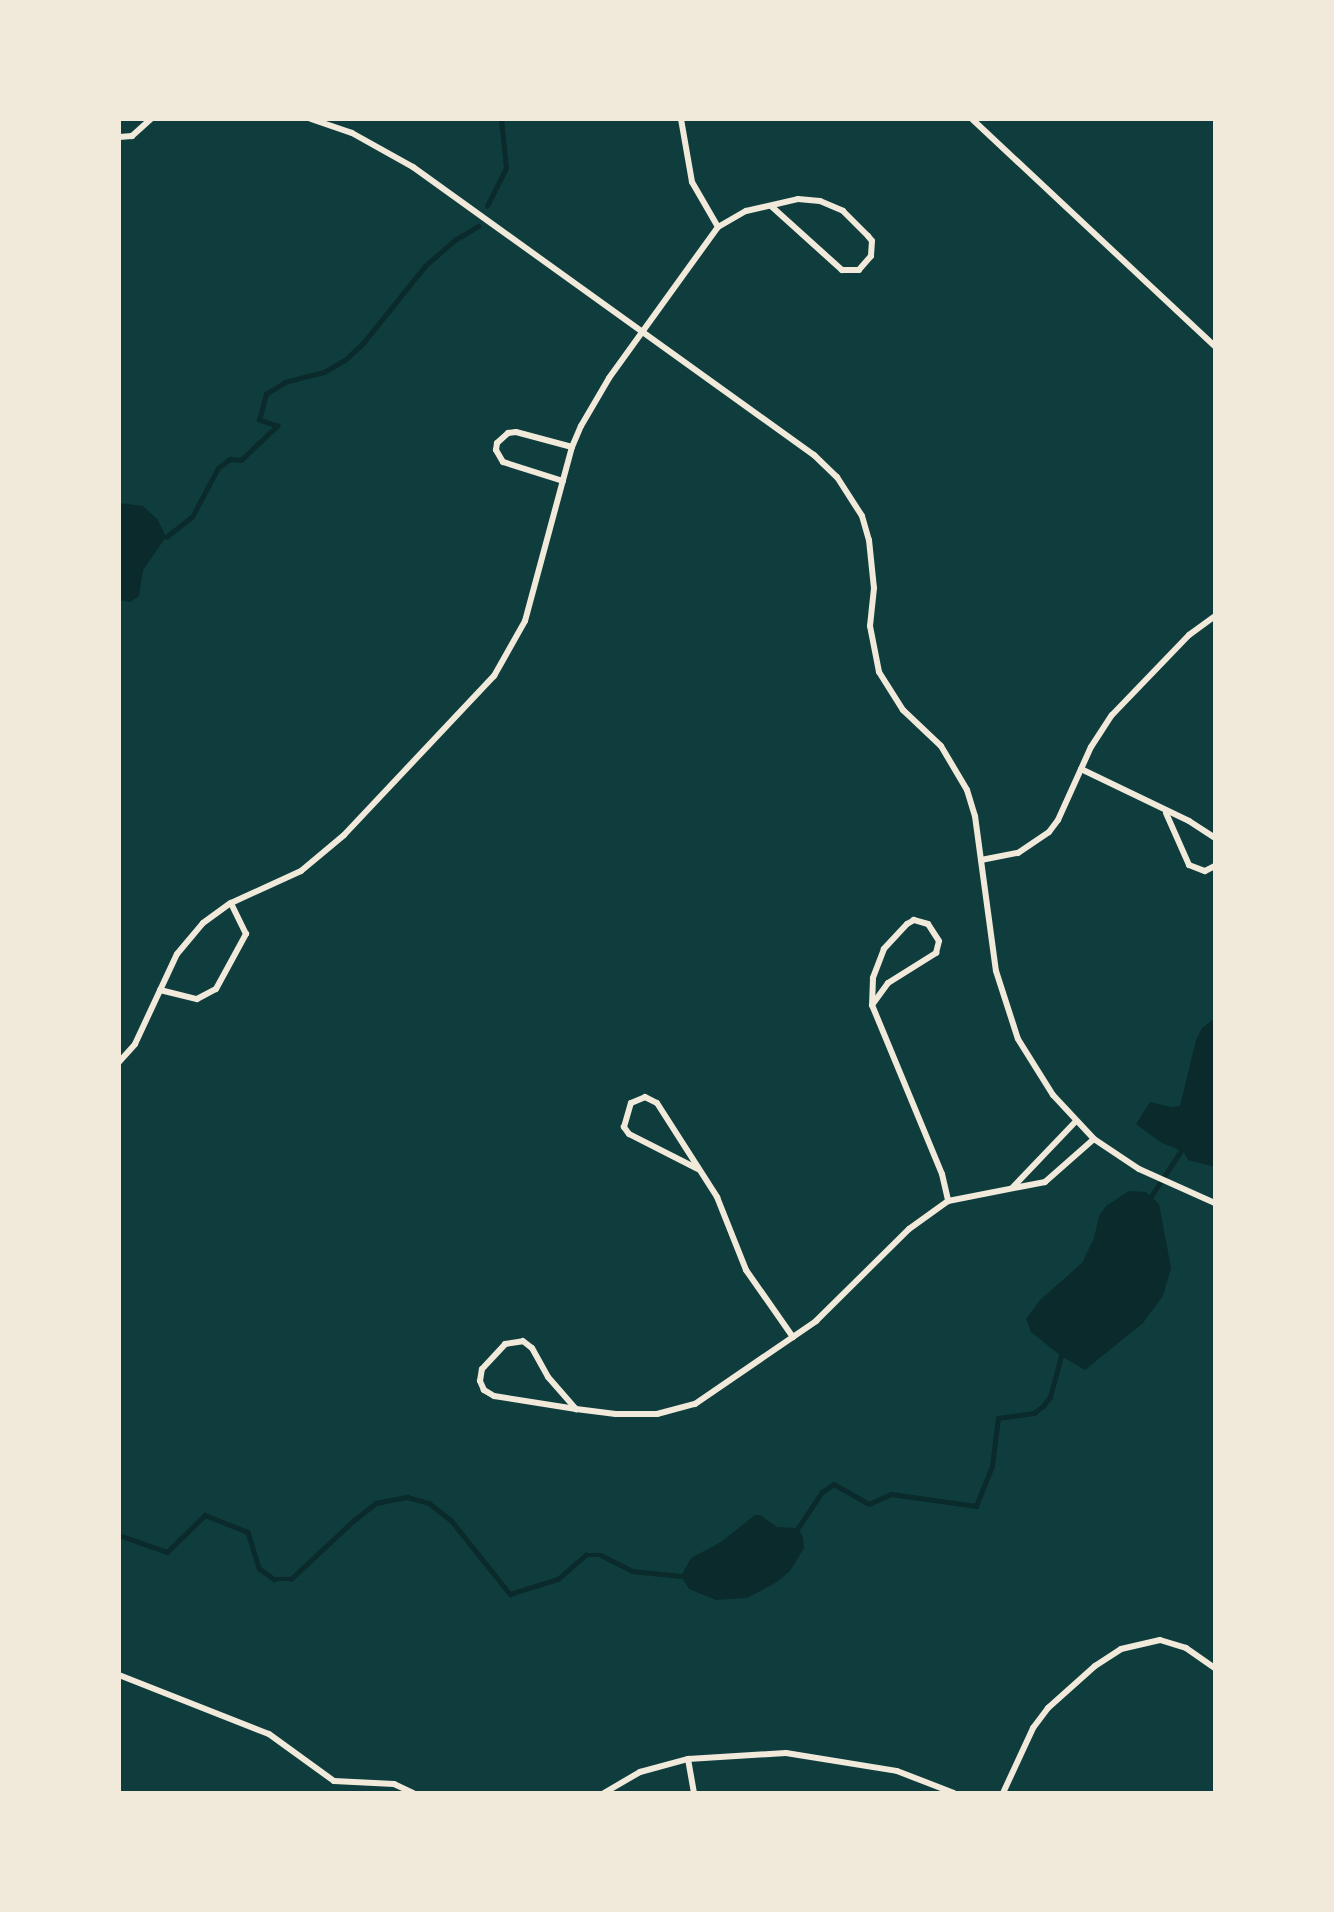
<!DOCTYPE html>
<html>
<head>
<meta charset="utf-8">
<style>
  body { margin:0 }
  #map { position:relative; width:1334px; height:1912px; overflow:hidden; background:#0f3d3e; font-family:Ubuntu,sans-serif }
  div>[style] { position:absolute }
  .water>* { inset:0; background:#0a2a2b }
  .stream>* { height:4.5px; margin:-2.25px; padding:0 2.25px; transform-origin:2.25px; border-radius:2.25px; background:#0a2a2b }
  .minor>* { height:6px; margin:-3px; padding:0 3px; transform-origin:3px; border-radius:3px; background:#f1e9da }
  span { translate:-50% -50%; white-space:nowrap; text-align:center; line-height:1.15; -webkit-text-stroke:7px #f1e9da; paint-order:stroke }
  .frame { position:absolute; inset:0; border:121px solid #f1e9da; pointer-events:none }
</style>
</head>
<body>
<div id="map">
  <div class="water">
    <i style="clip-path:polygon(119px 503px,143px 506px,158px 520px,166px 537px,143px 570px,139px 596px,130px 602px,119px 600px)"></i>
    <i style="clip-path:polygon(1215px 1018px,1215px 1167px,1188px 1160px,1184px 1152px,1160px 1142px,1136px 1124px,1150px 1102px,1171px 1107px,1180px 1106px,1196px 1040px,1202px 1028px)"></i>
    <i style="clip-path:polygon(1129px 1191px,1146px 1192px,1159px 1204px,1171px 1268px,1163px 1296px,1143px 1323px,1085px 1370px,1061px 1356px,1031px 1332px,1026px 1319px,1040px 1300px,1082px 1263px,1094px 1238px,1099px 1216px,1106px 1206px)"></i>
    <i style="clip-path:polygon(755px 1515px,760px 1515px,777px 1527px,798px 1528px,803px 1537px,804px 1548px,790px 1571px,777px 1582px,747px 1598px,716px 1600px,689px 1589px,681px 1576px,691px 1558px,721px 1542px)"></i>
  </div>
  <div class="stream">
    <i style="left:487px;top:206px;width:42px;rotate:-63.4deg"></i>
    <i style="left:506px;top:168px;width:49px;rotate:-95.8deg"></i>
    <i style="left:166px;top:537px;width:33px;rotate:-38deg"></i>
    <i style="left:192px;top:517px;width:55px;rotate:-62deg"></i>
    <i style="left:218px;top:468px;width:15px;rotate:-37deg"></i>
    <i style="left:230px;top:459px;width:11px;rotate:5deg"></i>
    <i style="left:241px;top:460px;width:50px;rotate:-43.4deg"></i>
    <i style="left:277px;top:426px;width:19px;rotate:-162deg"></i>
    <i style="left:259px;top:420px;width:27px;rotate:-75deg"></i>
    <i style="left:266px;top:394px;width:22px;rotate:-32deg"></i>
    <i style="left:285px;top:382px;width:40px;rotate:-14.4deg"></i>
    <i style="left:324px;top:372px;width:24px;rotate:-30deg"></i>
    <i style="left:345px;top:360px;width:26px;rotate:-43deg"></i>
    <i style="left:364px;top:342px;width:97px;rotate:-51.2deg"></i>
    <i style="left:425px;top:266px;width:40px;rotate:-41deg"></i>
    <i style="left:455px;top:240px;width:27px;rotate:-31deg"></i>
    <i style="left:1152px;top:1195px;width:59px;rotate:-56.9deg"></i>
    <i style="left:798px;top:1528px;width:43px;rotate:-56.3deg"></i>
    <i style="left:822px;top:1492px;width:14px;rotate:-34deg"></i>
    <i style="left:834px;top:1484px;width:40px;rotate:29.7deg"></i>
    <i style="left:869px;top:1504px;width:24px;rotate:-24deg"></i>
    <i style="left:891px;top:1494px;width:86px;rotate:8deg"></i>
    <i style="left:976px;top:1506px;width:43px;rotate:-68.2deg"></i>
    <i style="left:992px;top:1466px;width:48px;rotate:-82.9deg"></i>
    <i style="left:998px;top:1418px;width:36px;rotate:-8deg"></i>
    <i style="left:1034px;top:1413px;width:11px;rotate:-38deg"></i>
    <i style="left:1043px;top:1406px;width:11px;rotate:-52deg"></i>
    <i style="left:1050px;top:1397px;width:42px;rotate:-75deg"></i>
    <i style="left:119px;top:1535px;width:51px;rotate:19.5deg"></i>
    <i style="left:167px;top:1552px;width:53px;rotate:-44.2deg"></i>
    <i style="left:205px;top:1515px;width:46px;rotate:21.6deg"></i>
    <i style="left:248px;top:1532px;width:38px;rotate:73deg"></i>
    <i style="left:259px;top:1568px;width:19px;rotate:36deg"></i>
    <i style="left:274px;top:1579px;width:17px"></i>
    <i style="left:291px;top:1579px;width:85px;rotate:-43.1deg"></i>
    <i style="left:353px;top:1521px;width:29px;rotate:-38deg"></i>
    <i style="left:376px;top:1503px;width:32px;rotate:-11deg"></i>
    <i style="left:407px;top:1497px;width:23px;rotate:15deg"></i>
    <i style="left:429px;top:1503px;width:28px;rotate:38deg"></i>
    <i style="left:451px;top:1520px;width:95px;rotate:51.4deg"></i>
    <i style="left:510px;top:1594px;width:50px;rotate:-17.4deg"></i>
    <i style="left:558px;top:1579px;width:37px;rotate:-41deg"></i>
    <i style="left:586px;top:1555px;width:15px"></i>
    <i style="left:601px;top:1555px;width:35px;rotate:27deg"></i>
    <i style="left:632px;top:1571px;width:49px;rotate:5.8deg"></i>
  </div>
  <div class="minor">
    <i style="left:311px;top:119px;width:43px;rotate:18.9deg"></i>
    <i style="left:352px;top:133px;width:70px;rotate:29.1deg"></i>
    <i style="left:413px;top:167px;width:494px;rotate:35.7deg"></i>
    <i style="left:814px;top:455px;width:32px;rotate:44deg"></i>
    <i style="left:837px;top:477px;width:46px;rotate:57.3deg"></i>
    <i style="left:862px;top:516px;width:25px;rotate:74deg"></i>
    <i style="left:869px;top:540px;width:48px;rotate:84.1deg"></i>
    <i style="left:874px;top:588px;width:38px;rotate:96deg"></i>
    <i style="left:870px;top:626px;width:47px;rotate:78.9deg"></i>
    <i style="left:879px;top:672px;width:45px;rotate:57.7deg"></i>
    <i style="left:903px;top:710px;width:52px;rotate:43.5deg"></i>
    <i style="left:941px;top:746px;width:51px;rotate:59.4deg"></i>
    <i style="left:967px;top:790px;width:27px;rotate:73deg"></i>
    <i style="left:975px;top:816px;width:156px;rotate:82.3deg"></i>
    <i style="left:996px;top:971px;width:71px;rotate:72.1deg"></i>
    <i style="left:1018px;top:1039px;width:66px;rotate:58deg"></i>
    <i style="left:1053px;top:1095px;width:60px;rotate:47deg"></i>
    <i style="left:1094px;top:1139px;width:54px;rotate:33.7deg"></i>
    <i style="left:1139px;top:1169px;width:83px;rotate:24.1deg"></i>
    <i style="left:681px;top:119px;width:64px;rotate:80.1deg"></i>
    <i style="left:692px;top:182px;width:52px;rotate:60deg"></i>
    <i style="left:972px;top:119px;width:333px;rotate:43.1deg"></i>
    <i style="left:119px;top:137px;width:13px;rotate:-4deg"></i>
    <i style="left:132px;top:136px;width:25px;rotate:-42deg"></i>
    <i style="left:563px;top:481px;width:63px;rotate:-162.4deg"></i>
    <i style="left:503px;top:462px;width:14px;rotate:-120deg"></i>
    <i style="left:496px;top:450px;width:7px;rotate:-82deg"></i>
    <i style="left:497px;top:443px;width:15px;rotate:-42deg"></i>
    <i style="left:508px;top:433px;width:8px;rotate:-7deg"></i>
    <i style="left:516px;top:432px;width:58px;rotate:15deg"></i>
    <i style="left:1081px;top:769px;width:120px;rotate:25.7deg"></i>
    <i style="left:1189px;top:821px;width:31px;rotate:33deg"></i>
    <i style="left:1166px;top:813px;width:57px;rotate:66.1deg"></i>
    <i style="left:1189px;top:865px;width:17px;rotate:21deg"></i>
    <i style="left:1205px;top:871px;width:11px;rotate:-27deg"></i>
    <i style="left:981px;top:860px;width:38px;rotate:-11deg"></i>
    <i style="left:1018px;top:853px;width:37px;rotate:-34deg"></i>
    <i style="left:1049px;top:832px;width:15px;rotate:-53deg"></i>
    <i style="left:1058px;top:820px;width:80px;rotate:-65.7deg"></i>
    <i style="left:1091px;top:747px;width:38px;rotate:-57deg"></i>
    <i style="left:1112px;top:715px;width:111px;rotate:-46.1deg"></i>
    <i style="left:1189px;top:635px;width:32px;rotate:-36deg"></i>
    <i style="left:160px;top:990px;width:38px;rotate:14deg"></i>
    <i style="left:197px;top:999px;width:21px;rotate:-28deg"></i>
    <i style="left:216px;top:989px;width:63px;rotate:-61.4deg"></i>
    <i style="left:246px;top:934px;width:34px;rotate:-116deg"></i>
    <i style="left:872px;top:1005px;width:27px;rotate:-54deg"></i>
    <i style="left:888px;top:983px;width:57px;rotate:-32deg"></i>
    <i style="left:936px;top:953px;width:12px;rotate:-76deg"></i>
    <i style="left:939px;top:941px;width:20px;rotate:-123deg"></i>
    <i style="left:928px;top:924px;width:15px;rotate:-164deg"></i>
    <i style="left:914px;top:920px;width:8px;rotate:150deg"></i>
    <i style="left:907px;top:924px;width:34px;rotate:133deg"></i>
    <i style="left:884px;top:949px;width:31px;rotate:111deg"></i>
    <i style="left:873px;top:978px;width:27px;rotate:92deg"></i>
    <i style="left:872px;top:1005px;width:183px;rotate:67.5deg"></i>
    <i style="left:942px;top:1174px;width:28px;rotate:77deg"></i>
    <i style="left:119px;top:1062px;width:24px;rotate:-48deg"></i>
    <i style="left:135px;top:1044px;width:99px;rotate:-65deg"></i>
    <i style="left:177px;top:954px;width:40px;rotate:-50deg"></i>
    <i style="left:203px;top:923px;width:34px;rotate:-36deg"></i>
    <i style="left:231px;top:903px;width:77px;rotate:-24.6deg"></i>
    <i style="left:301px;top:871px;width:56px;rotate:-39.9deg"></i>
    <i style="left:344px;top:835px;width:219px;rotate:-46.7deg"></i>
    <i style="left:494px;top:676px;width:63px;rotate:-60.6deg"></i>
    <i style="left:525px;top:621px;width:180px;rotate:-74.9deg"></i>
    <i style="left:572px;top:447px;width:23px;rotate:-67deg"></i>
    <i style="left:581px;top:426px;width:56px;rotate:-59.7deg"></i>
    <i style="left:609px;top:378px;width:186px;rotate:-54.2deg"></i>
    <i style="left:718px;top:227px;width:32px;rotate:-30deg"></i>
    <i style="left:746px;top:211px;width:53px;rotate:-13deg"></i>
    <i style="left:798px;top:199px;width:22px;rotate:5deg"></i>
    <i style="left:820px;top:201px;width:25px;rotate:23deg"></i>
    <i style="left:843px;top:211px;width:35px;rotate:45deg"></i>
    <i style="left:868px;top:236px;width:6px;rotate:51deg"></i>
    <i style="left:872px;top:241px;width:15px;rotate:94deg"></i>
    <i style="left:871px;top:256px;width:18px;rotate:131deg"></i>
    <i style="left:859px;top:270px;width:17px;rotate:180deg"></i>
    <i style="left:842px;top:270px;width:94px;rotate:-138deg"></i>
    <i style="left:698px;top:1169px;width:77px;rotate:-153.1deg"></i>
    <i style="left:629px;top:1134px;width:9px;rotate:-126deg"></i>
    <i style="left:624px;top:1127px;width:25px;rotate:-74deg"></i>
    <i style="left:631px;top:1103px;width:15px;rotate:-23deg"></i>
    <i style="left:645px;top:1097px;width:13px;rotate:27deg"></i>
    <i style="left:657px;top:1103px;width:112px;rotate:57.4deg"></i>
    <i style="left:717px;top:1197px;width:79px;rotate:68.3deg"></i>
    <i style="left:746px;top:1270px;width:82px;rotate:55deg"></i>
    <i style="left:1013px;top:1187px;width:91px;rotate:-46.3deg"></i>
    <i style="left:576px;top:1409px;width:83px;rotate:-171deg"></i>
    <i style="left:494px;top:1396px;width:12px;rotate:-149deg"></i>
    <i style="left:484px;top:1390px;width:10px;rotate:-114deg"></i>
    <i style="left:480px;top:1381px;width:12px;rotate:-81deg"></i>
    <i style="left:482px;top:1369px;width:34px;rotate:-47deg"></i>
    <i style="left:505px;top:1344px;width:18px;rotate:-9deg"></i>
    <i style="left:523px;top:1341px;width:11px;rotate:38deg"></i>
    <i style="left:532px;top:1348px;width:33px;rotate:61deg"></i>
    <i style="left:548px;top:1377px;width:43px;rotate:48.8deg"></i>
    <i style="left:576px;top:1409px;width:40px;rotate:7.1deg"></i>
    <i style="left:616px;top:1414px;width:41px"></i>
    <i style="left:657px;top:1414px;width:39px;rotate:-15deg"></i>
    <i style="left:695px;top:1404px;width:147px;rotate:-34.4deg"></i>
    <i style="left:816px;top:1321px;width:131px;rotate:-44.7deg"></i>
    <i style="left:909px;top:1229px;width:48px;rotate:-35.7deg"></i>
    <i style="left:948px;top:1201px;width:99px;rotate:-11.1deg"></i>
    <i style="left:1045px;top:1182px;width:65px;rotate:-41.3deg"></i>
    <i style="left:119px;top:1675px;width:161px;rotate:21.5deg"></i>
    <i style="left:269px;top:1734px;width:80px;rotate:35.9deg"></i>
    <i style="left:334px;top:1781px;width:60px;rotate:2.9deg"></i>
    <i style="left:394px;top:1784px;width:21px;rotate:25deg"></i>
    <i style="left:688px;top:1759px;width:35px;rotate:80deg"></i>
    <i style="left:604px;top:1793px;width:42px;rotate:-30.3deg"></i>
    <i style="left:640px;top:1772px;width:50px;rotate:-15.2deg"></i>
    <i style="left:688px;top:1759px;width:98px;rotate:-3.5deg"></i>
    <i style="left:786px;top:1753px;width:112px;rotate:9.2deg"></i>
    <i style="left:897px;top:1771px;width:61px;rotate:21.1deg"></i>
    <i style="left:1003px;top:1793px;width:72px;rotate:-65.2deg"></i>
    <i style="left:1033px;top:1728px;width:25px;rotate:-53deg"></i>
    <i style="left:1048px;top:1708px;width:63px;rotate:-41.8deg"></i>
    <i style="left:1095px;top:1666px;width:31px;rotate:-33deg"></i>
    <i style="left:1121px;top:1649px;width:40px;rotate:-13deg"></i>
    <i style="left:1160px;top:1640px;width:27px;rotate:17deg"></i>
    <i style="left:1186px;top:1648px;width:35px;rotate:35deg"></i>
  </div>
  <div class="frame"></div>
</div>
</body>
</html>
